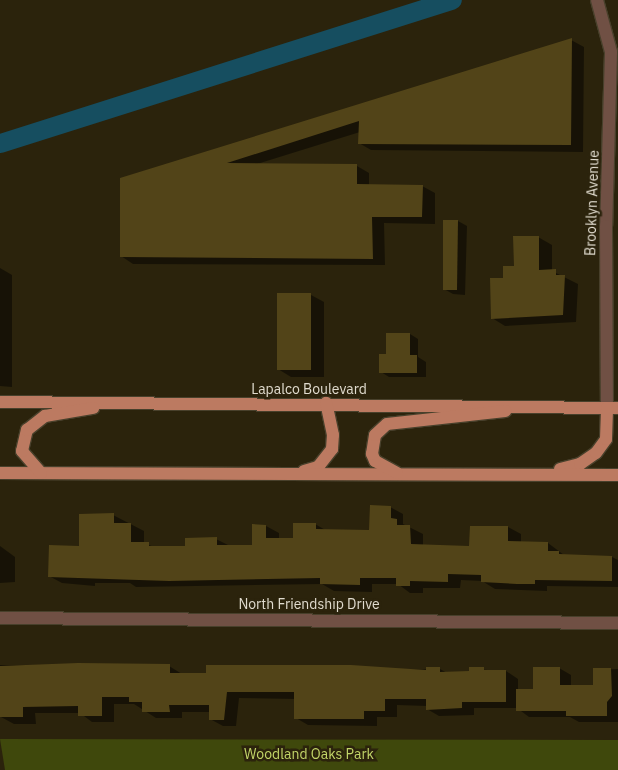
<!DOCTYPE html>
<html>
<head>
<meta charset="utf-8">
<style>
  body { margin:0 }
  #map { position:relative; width:618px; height:770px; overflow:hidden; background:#2b230c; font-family:"IBM Plex Sans",sans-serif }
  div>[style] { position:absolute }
  .green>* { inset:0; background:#3f480c }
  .shadow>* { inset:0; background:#0007 }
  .canal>* { height:19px; margin:-9.5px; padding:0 9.5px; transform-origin:9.5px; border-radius:9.5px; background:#164e60 }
  .building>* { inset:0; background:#524418 }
  .roads { filter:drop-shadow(1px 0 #48402b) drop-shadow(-1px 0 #48402b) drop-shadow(0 1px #48402b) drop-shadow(0 -1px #48402b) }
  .minor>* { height:12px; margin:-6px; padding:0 6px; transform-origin:6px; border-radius:6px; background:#705044 }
  .major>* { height:12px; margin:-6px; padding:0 6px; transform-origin:6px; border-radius:6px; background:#bc7a61 }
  span { translate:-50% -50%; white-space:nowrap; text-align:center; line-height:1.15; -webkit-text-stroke:5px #2b230c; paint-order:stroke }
  .street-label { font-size:14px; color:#e0dbce }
  .park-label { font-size:14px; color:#c2d568 }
</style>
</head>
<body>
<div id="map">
  <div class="green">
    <i style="clip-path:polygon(0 739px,618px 740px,618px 770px,5px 770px)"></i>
  </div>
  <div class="shadow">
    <i style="clip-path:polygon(571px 40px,584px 47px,583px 152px,371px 150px,359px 143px,360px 132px,257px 164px,357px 166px,369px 173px,369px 185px,422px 186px,435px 193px,435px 224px,384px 223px,385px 265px,133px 264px,121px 256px,121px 179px)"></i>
    <i style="clip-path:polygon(458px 221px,467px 226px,465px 295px,453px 294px,444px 289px)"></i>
    <i style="clip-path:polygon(538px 237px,552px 245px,552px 271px,578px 284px,576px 322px,505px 326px,492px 318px,505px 279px)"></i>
    <i style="clip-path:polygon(0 268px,12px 275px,12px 387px,0 386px)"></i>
    <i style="clip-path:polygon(311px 295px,324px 302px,324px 377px,291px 377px,278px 369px)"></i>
    <i style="clip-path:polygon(410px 334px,418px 339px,418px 357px,426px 362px,426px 377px,389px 377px,381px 372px,387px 355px)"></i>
    <i style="clip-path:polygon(390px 507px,403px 514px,403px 524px,423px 534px,423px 546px,470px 547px,508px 527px,521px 534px,521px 543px,548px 543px,564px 555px,612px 557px,618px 560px,618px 587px,547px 586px,547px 591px,495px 589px,482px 581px,461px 580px,460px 588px,423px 588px,423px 593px,410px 593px,398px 584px,372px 584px,372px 592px,334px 591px,322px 584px,136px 587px,130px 583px,95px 583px,95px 586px,62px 583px,49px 576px,113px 515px,144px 531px,144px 543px,154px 547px,186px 547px,216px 539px,230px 546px,253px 547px,266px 526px,279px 533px,279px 540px,294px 540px,315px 524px,327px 531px,370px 532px)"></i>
    <i style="clip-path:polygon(0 546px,15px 557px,15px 582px,0 583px)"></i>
    <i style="clip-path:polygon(0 665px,169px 666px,182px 674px,440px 669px,447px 673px,470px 673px,470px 669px,506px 671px,518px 679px,518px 690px,535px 690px,559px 668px,571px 675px,571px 686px,594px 687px,594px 670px,618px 669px,618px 722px,579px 722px,570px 717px,529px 717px,517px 708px,474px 708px,474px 715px,439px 716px,427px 709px,427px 706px,397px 705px,397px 717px,377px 717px,377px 726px,308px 725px,296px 718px,296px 699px,239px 698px,236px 726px,223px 726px,210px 719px,210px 712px,182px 712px,182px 718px,156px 718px,134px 704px,114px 704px,114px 722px,92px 722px,80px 713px,35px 713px,36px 724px,14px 724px,1px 717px)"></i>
  </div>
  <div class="canal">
    <i style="left:0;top:143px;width:474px;rotate:-17.6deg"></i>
  </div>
  <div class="building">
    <i style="clip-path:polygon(572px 38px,571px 145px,358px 144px,359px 121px,227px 163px,357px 164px,357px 184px,423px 185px,422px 217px,372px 217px,373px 259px,120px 257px,120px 178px)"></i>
    <i style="clip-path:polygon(443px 220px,458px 220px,457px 290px,443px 290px)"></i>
    <i style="clip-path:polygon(513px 236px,539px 236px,539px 270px,556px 269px,556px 275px,565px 275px,563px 315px,491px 319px,490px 278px,503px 278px,503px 266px,514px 266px)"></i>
    <i style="clip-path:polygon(277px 293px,311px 293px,311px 370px,277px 370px)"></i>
    <i style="clip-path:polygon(386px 333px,410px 333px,410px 355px,417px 355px,417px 373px,379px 373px,379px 354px,386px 354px)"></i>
    <i style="clip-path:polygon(370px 505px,391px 506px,391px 518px,397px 519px,397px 525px,410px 525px,411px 544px,469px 546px,470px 526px,508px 526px,508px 541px,548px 542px,548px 551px,559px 551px,559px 554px,612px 556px,612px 581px,535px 580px,535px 584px,517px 584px,481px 582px,481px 575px,448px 574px,448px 582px,410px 581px,410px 586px,396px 586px,396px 578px,360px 578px,360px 585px,320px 584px,320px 578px,169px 581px,48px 577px,49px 545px,79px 546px,79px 514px,114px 513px,114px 523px,131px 523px,131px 542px,149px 542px,149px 546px,185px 546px,185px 538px,217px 537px,217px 545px,252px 545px,252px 524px,266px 525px,266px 538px,293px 538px,293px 523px,316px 523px,316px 529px,369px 530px)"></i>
    <i style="clip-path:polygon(78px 663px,170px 664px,170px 673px,206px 673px,206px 665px,351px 665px,426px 670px,426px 667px,440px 667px,440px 672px,469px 671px,469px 667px,484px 667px,484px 670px,506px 670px,506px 702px,462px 702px,462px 708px,426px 710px,426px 699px,385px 699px,385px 711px,364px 711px,364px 719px,294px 719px,294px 692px,227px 692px,224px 720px,209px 720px,209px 705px,169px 705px,170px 712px,142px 712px,142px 702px,129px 702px,129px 697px,102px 697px,102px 716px,78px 716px,78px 706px,23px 707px,23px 717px,0 717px,0 666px)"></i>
    <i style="clip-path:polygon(533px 667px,560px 667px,560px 685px,593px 685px,593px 668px,611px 668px,612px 696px,607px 702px,607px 716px,566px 716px,566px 711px,516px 711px,516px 689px,533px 689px)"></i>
  </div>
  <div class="roads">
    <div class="minor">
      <i style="left:597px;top:0;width:54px;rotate:74.9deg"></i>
      <i style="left:611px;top:52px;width:174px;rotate:91.6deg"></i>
      <i style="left:606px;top:226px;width:182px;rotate:89.7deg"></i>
      <i style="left:0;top:618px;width:618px;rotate:0.46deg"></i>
    </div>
    <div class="major">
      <i style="left:0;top:402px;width:618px;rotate:0.56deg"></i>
      <i style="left:560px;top:469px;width:21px;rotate:-14deg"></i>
      <i style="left:580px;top:464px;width:19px;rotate:-35deg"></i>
      <i style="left:596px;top:453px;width:17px;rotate:-54deg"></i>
      <i style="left:606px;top:439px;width:31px;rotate:-88deg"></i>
      <i style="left:304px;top:471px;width:15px;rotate:-16deg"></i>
      <i style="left:318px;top:467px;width:23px;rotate:-52deg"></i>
      <i style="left:332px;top:449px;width:14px;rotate:-86deg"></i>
      <i style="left:333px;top:435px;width:33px;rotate:-102deg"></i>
      <i style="left:0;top:473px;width:618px;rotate:0.19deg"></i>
      <i style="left:41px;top:473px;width:29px;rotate:-131deg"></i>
      <i style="left:22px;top:451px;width:22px;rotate:-77deg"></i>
      <i style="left:27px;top:430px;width:23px;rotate:-38deg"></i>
      <i style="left:45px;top:416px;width:49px;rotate:-9.5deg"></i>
      <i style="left:397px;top:473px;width:25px;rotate:-151deg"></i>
      <i style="left:375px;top:461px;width:8px;rotate:-113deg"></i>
      <i style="left:372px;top:454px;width:19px;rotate:-81deg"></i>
      <i style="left:375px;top:435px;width:16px;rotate:-43deg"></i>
      <i style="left:387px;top:424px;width:119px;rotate:-6.3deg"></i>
    </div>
  </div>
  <div class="street-label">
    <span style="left:592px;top:203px;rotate:-88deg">Brooklyn Avenue</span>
    <span style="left:309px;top:389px">Lapalco Boulevard</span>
    <span style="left:309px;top:604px">North Friendship Drive</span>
  </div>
  <div class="park-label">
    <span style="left:309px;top:754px">Woodland Oaks Park</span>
  </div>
</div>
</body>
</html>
